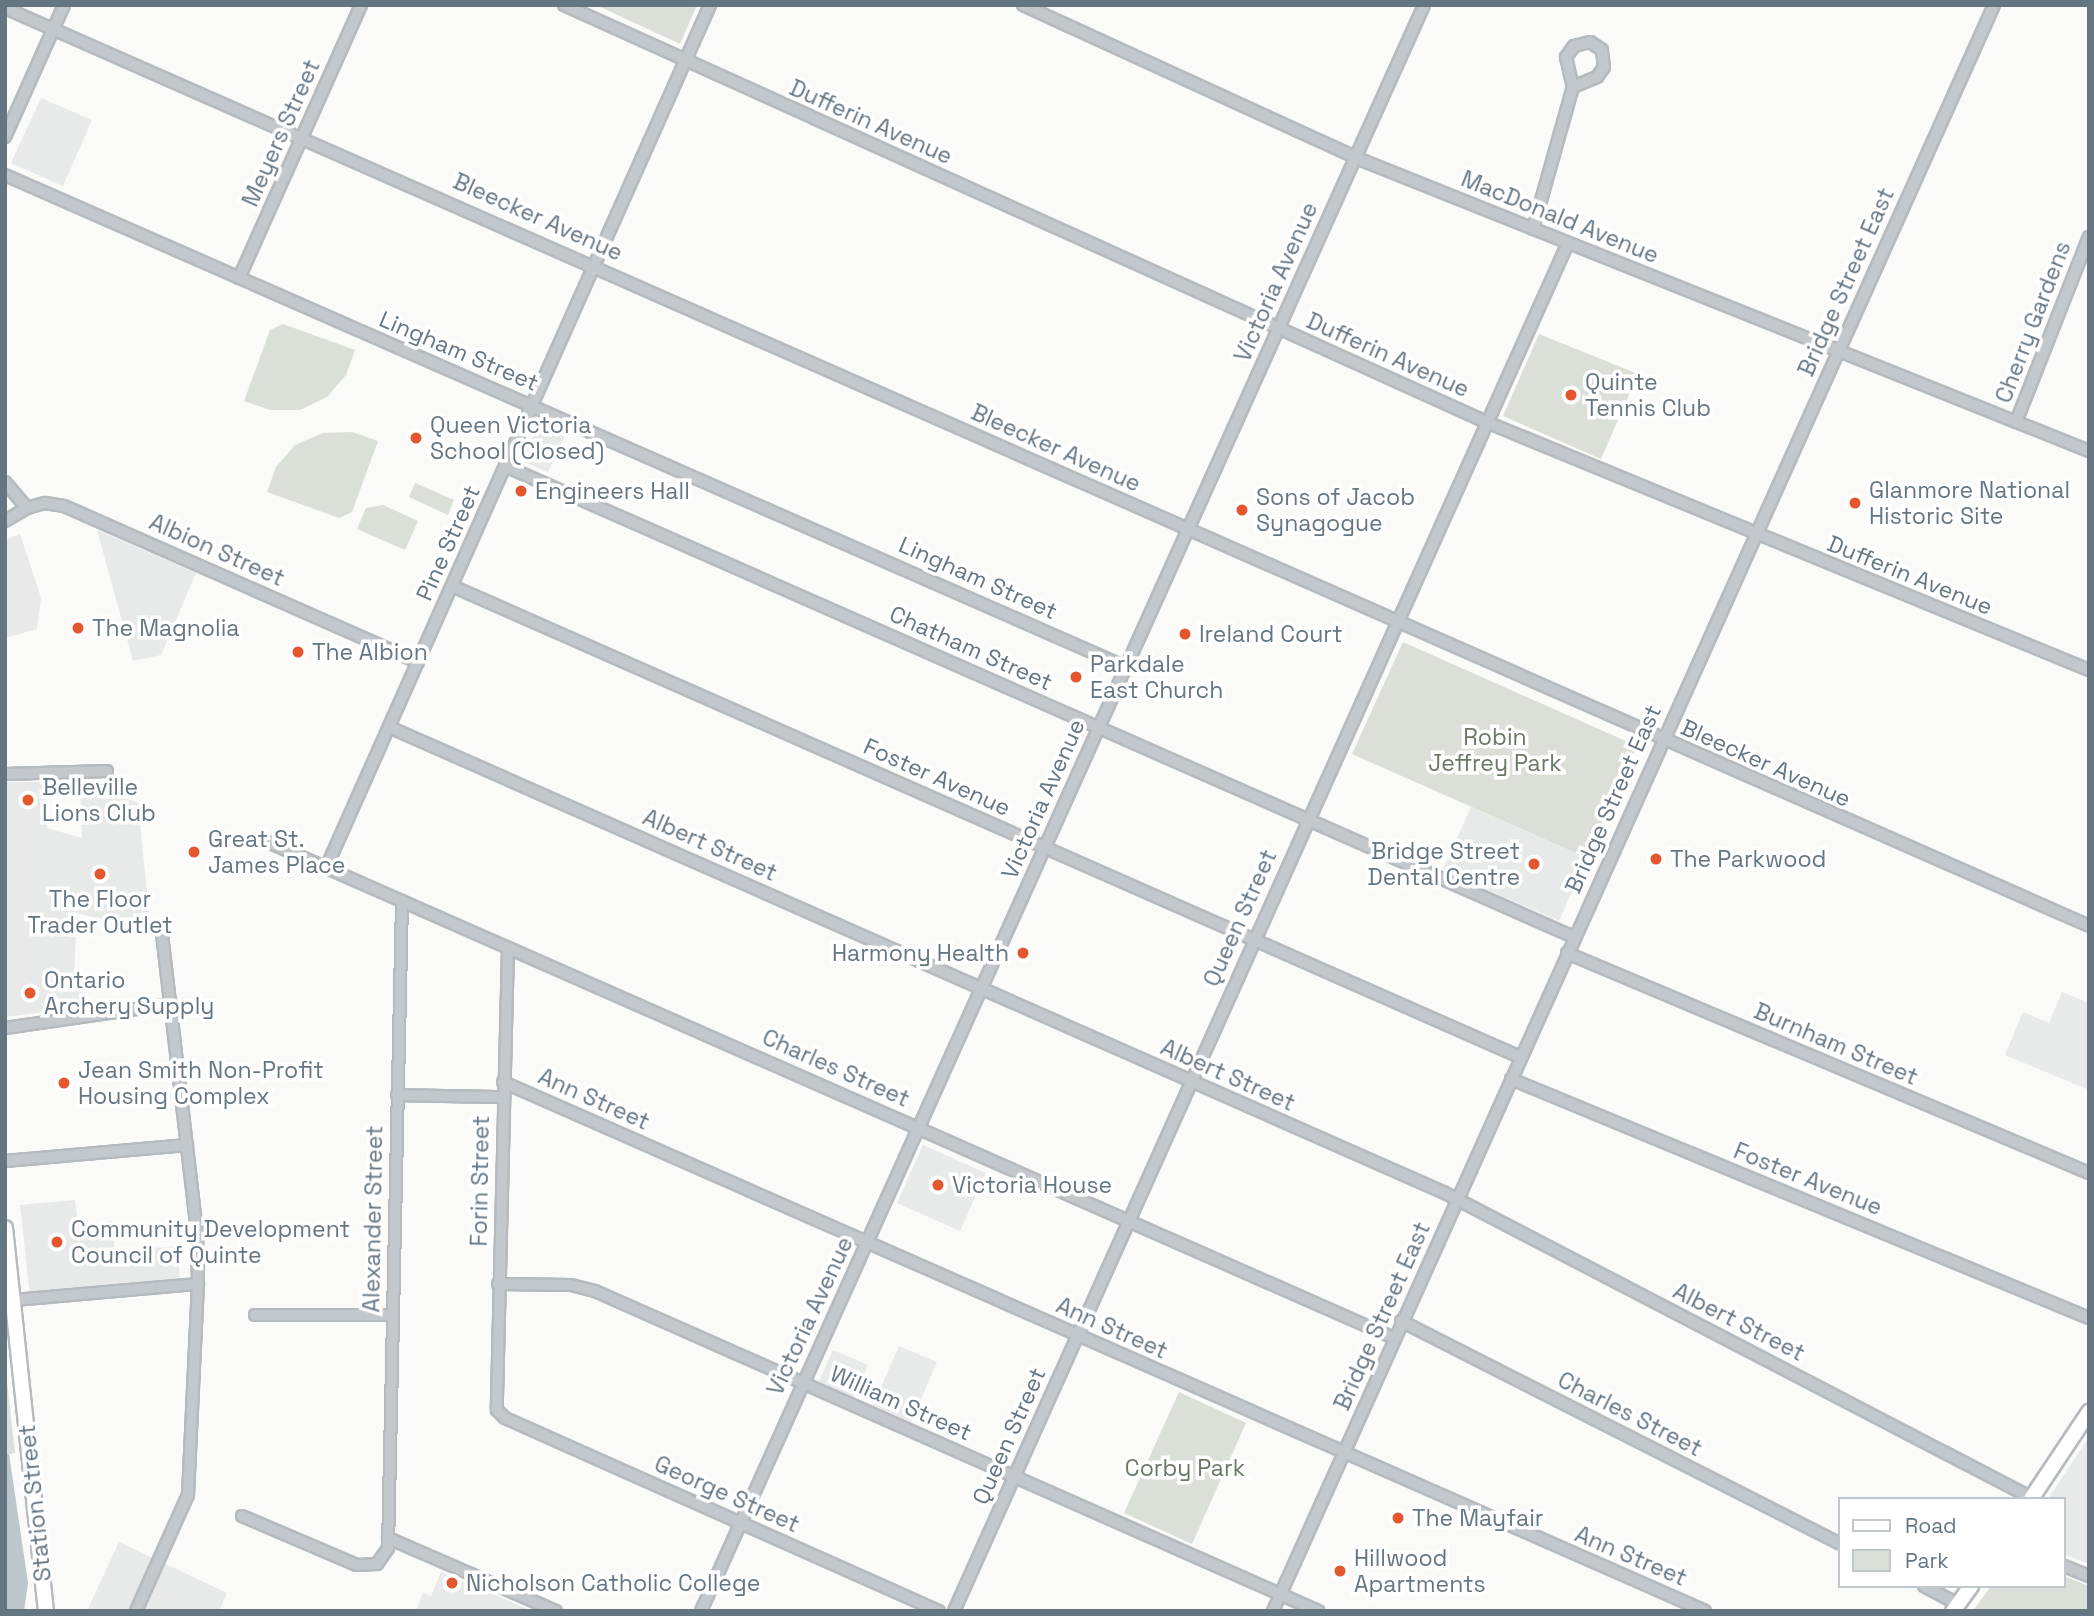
<!DOCTYPE html>
<html>
<head>
<meta charset="utf-8">
<style>
  body { margin:0 }
  #map { position:relative; width:2094px; height:1616px; overflow:hidden; background:#fafaf8; font-family:"Space Grotesk",sans-serif }
  div>[style] { position:absolute }
  .built>* { inset:0; background:#e8e9e9 }
  .green>* { inset:0; background:#dadfd7 }
  .water>* { inset:0; background:#bbc7cb }
  .roads { filter:drop-shadow(2px 0 #b5babe) drop-shadow(-2px 0 #b5babe) drop-shadow(0 2px #b5babe) drop-shadow(0 -2px #b5babe) }
  .minor>* { height:10px; margin:-5px; padding:0 5px; transform-origin:5px; border-radius:5px; background:#c3c8cc }
  .major>* { height:14px; margin:-7px; padding:0 7px; transform-origin:7px; border-radius:7px; background:#fff }
  .dots>* { width:19px; height:19px; translate:-50% -50%; box-sizing:border-box; border:4px solid #fff; border-radius:50% }
  span { translate:-50% -50%; white-space:nowrap; text-align:center; line-height:1.15; -webkit-text-stroke:7px #fff; paint-order:stroke }
  .street-label { font-size:23px; color:#657683 }
  .poi-label { font-size:23px; color:#657683 }
  .left { translate:0 -50%; text-align:left }
  .right { translate:-100% -50%; text-align:right }
  .park-label { font-size:23px; color:#687a64 }
  .frame { position:absolute; inset:0; border:7px solid #657683; pointer-events:none }
  .legend { position:absolute; left:1838px; top:1497px; width:228px; height:91px; box-sizing:border-box; background:#fff; border:2px solid #c1c8cd; margin:0; padding:9px 12px; list-style:none; font-size:21px; color:#657683 }
  .legend li { display:flex; align-items:center; gap:14px; height:35px }
  .legend b { width:35px; border:2px solid #c1c8cd }
</style>
</head>
<body>
<div id="map">
  <div class="built">
    <i style="clip-path:polygon(41px 98px,92px 120px,63px 186px,11px 163px)"></i>
    <i style="clip-path:polygon(542px 417px,568px 429px,548px 472px,522px 461px)"></i>
    <i style="clip-path:polygon(97px 530px,196px 573px,161px 655px,133px 661px)"></i>
    <i style="clip-path:polygon(20px 534px,41px 598px,37px 629px,5px 638px,5px 540px)"></i>
    <i style="clip-path:polygon(80px 781px,138px 803px,151px 932px,77px 913px,74px 975px,81px 975px,84px 1007px,5px 1017px,5px 782px,45px 782px,47px 828px,82px 838px)"></i>
    <i style="clip-path:polygon(1471px 807px,1587px 858px,1559px 921px,1443px 870px)"></i>
    <i style="clip-path:polygon(2062px 992px,2089px 1003px,2089px 1090px,2005px 1055px,2023px 1012px,2049px 1023px)"></i>
    <i style="clip-path:polygon(923px 1145px,986px 1173px,960px 1231px,897px 1203px)"></i>
    <i style="clip-path:polygon(75px 1200px,78px 1224px,112px 1221px,115px 1251px,177px 1246px,181px 1292px,31px 1306px,20px 1205px)"></i>
    <i style="clip-path:polygon(899px 1346px,937px 1362px,911px 1422px,873px 1405px)"></i>
    <i style="clip-path:polygon(833px 1350px,868px 1365px,854px 1397px,819px 1381px)"></i>
    <i style="clip-path:polygon(2089px 1437px,2089px 1564px,2064px 1554px,2064px 1499px,2048px 1499px)"></i>
    <i style="clip-path:polygon(119px 1542px,227px 1593px,219px 1611px,87px 1611px)"></i>
    <i style="clip-path:polygon(441px 1572px,532px 1611px,416px 1611px,423px 1593px,431px 1596px)"></i>
  </div>
  <div class="green">
    <i style="clip-path:polygon(596px 5px,697px 5px,680px 44px)"></i>
    <i style="clip-path:polygon(283px 324px,355px 350px,346px 375px,327px 397px,300px 410px,270px 410px,244px 401px,270px 330px)"></i>
    <i style="clip-path:polygon(1539px 334px,1638px 374px,1601px 459px,1503px 416px)"></i>
    <i style="clip-path:polygon(352px 432px,378px 441px,352px 512px,339px 518px,267px 492px,276px 467px,295px 445px,323px 433px)"></i>
    <i style="clip-path:polygon(415px 483px,454px 500px,448px 515px,409px 497px)"></i>
    <i style="clip-path:polygon(383px 505px,418px 521px,405px 550px,357px 529px,366px 508px)"></i>
    <i style="clip-path:polygon(1403px 642px,1637px 746px,1587px 858px,1352px 754px)"></i>
    <i style="clip-path:polygon(5px 1363px,15px 1453px,5px 1455px)"></i>
    <i style="clip-path:polygon(1179px 1392px,1246px 1423px,1192px 1544px,1124px 1513px)"></i>
    <i style="clip-path:polygon(2064px 1576px,2089px 1586px,2089px 1611px,1973px 1611px,1991px 1586px,2064px 1586px)"></i>
  </div>
  <div class="water">
    <i style="clip-path:polygon(9px 1454px,28px 1583px,24px 1611px,5px 1611px,5px 1455px)"></i>
  </div>
  <div class="roads">
    <div class="minor">
      <i style="left:564px;top:5px;width:1010px;rotate:24.33deg"></i>
      <i style="left:1484px;top:421px;width:654px;rotate:22.37deg"></i>
      <i style="left:1023px;top:5px;width:375px;rotate:24.6deg"></i>
      <i style="left:1364px;top:161px;width:781px;rotate:21.8deg"></i>
      <i style="left:5px;top:8px;width:2277px;rotate:23.77deg"></i>
      <i style="left:5px;top:137px;width:145px;rotate:-65.9deg"></i>
      <i style="left:5px;top:175px;width:1224px;rotate:23.7deg"></i>
      <i style="left:1533px;top:229px;width:148px;rotate:-74.3deg"></i>
      <i style="left:1573px;top:87px;width:26px;rotate:-23deg"></i>
      <i style="left:1597px;top:77px;width:12px;rotate:-55deg"></i>
      <i style="left:1604px;top:67px;width:17px;rotate:-97deg"></i>
      <i style="left:1602px;top:50px;width:14px;rotate:-146deg"></i>
      <i style="left:1590px;top:42px;width:16px;rotate:166deg"></i>
      <i style="left:1574px;top:46px;width:14px;rotate:126deg"></i>
      <i style="left:1566px;top:57px;width:31px;rotate:77deg"></i>
      <i style="left:239px;top:278px;width:299px;rotate:-65.9deg"></i>
      <i style="left:2016px;top:422px;width:199px;rotate:-68.5deg"></i>
      <i style="left:505px;top:466px;width:1168px;rotate:23.78deg"></i>
      <i style="left:5px;top:482px;width:34px;rotate:50deg"></i>
      <i style="left:5px;top:521px;width:26px;rotate:-31deg"></i>
      <i style="left:27px;top:508px;width:19px;rotate:-16deg"></i>
      <i style="left:45px;top:503px;width:19px;rotate:9deg"></i>
      <i style="left:64px;top:506px;width:387px;rotate:23.8deg"></i>
      <i style="left:452px;top:586px;width:1167px;rotate:23.8deg"></i>
      <i style="left:389px;top:727px;width:1152px;rotate:23.81deg"></i>
      <i style="left:1443px;top:1192px;width:664px;rotate:27.45deg"></i>
      <i style="left:5px;top:774px;width:102px;rotate:-1.7deg"></i>
      <i style="left:261px;top:839px;width:1238px;rotate:23.77deg"></i>
      <i style="left:326px;top:868px;width:945px;rotate:-66.01deg"></i>
      <i style="left:508px;top:948px;width:462px;rotate:91.4deg"></i>
      <i style="left:497px;top:1410px;width:11px;rotate:45deg"></i>
      <i style="left:505px;top:1418px;width:475px;rotate:24deg"></i>
      <i style="left:1567px;top:953px;width:566px;rotate:22.85deg"></i>
      <i style="left:5px;top:1028px;width:168px;rotate:-8.2deg"></i>
      <i style="left:1511px;top:1079px;width:625px;rotate:22.46deg"></i>
      <i style="left:503px;top:1082px;width:1313px;rotate:23.75deg"></i>
      <i style="left:397px;top:1095px;width:106px;rotate:1.1deg"></i>
      <i style="left:5px;top:1161px;width:183px;rotate:-5deg"></i>
      <i style="left:498px;top:1284px;width:73px;rotate:0.8deg"></i>
      <i style="left:571px;top:1285px;width:25px;rotate:14deg"></i>
      <i style="left:595px;top:1291px;width:791px;rotate:23.87deg"></i>
      <i style="left:14px;top:1300px;width:185px;rotate:-5deg"></i>
      <i style="left:255px;top:1315px;width:137px"></i>
      <i style="left:1401px;top:1321px;width:492px;rotate:26.9deg"></i>
      <i style="left:242px;top:1516px;width:125px;rotate:23.1deg"></i>
      <i style="left:357px;top:1565px;width:20px;rotate:-3deg"></i>
      <i style="left:377px;top:1564px;width:19px;rotate:-55deg"></i>
      <i style="left:388px;top:1548px;width:647px;rotate:-88.76deg"></i>
      <i style="left:388px;top:1538px;width:183px;rotate:23.5deg"></i>
      <i style="left:2064px;top:1566px;width:27px;rotate:22deg"></i>
      <i style="left:1924px;top:1586px;width:38px;rotate:28deg"></i>
      <i style="left:136px;top:1611px;width:127px;rotate:-65.9deg"></i>
      <i style="left:188px;top:1495px;width:211px;rotate:-87.3deg"></i>
      <i style="left:198px;top:1284px;width:52px;rotate:-91.1deg"></i>
      <i style="left:197px;top:1232px;width:298px;rotate:-96.7deg"></i>
      <i style="left:701px;top:1611px;width:1761px;rotate:-65.76deg"></i>
      <i style="left:954px;top:1611px;width:1499px;rotate:-65.83deg"></i>
      <i style="left:1273px;top:1611px;width:1760px;rotate:-65.82deg"></i>
    </div>
    <div class="major">
      <i style="left:5px;top:1228px;width:385px;rotate:83.9deg"></i>
      <i style="left:2031px;top:1499px;width:105px;rotate:-56.3deg"></i>
      <i style="left:1953px;top:1611px;width:31px;rotate:-54deg"></i>
    </div>
  </div>
  <div class="dots">
    <i style="left:1571px;top:395px;background:#e4572e"></i>
    <i style="left:416px;top:438px;background:#e4572e"></i>
    <i style="left:521px;top:491px;background:#e4572e"></i>
    <i style="left:1855px;top:503px;background:#e4572e"></i>
    <i style="left:1242px;top:510px;background:#e4572e"></i>
    <i style="left:78px;top:628px;background:#e4572e"></i>
    <i style="left:1185px;top:634px;background:#e4572e"></i>
    <i style="left:298px;top:652px;background:#e4572e"></i>
    <i style="left:1076px;top:677px;background:#e4572e"></i>
    <i style="left:28px;top:800px;background:#e4572e"></i>
    <i style="left:194px;top:852px;background:#e4572e"></i>
    <i style="left:1656px;top:859px;background:#e4572e"></i>
    <i style="left:1534px;top:864px;background:#e4572e"></i>
    <i style="left:100px;top:874px;background:#e4572e"></i>
    <i style="left:1023px;top:953px;background:#e4572e"></i>
    <i style="left:30px;top:993px;background:#e4572e"></i>
    <i style="left:64px;top:1083px;background:#e4572e"></i>
    <i style="left:938px;top:1185px;background:#e4572e"></i>
    <i style="left:57px;top:1242px;background:#e4572e"></i>
    <i style="left:1398px;top:1518px;background:#e4572e"></i>
    <i style="left:1340px;top:1571px;background:#e4572e"></i>
    <i style="left:452px;top:1583px;background:#e4572e"></i>
  </div>
  <div class="street-label">
    <span style="left:871px;top:122px;rotate:24deg">Dufferin Avenue</span>
    <span style="left:281px;top:133px;rotate:-66deg">Meyers Street</span>
    <span style="left:538px;top:217px;rotate:24deg">Bleecker Avenue</span>
    <span style="left:1560px;top:217px;rotate:22deg">MacDonald Avenue</span>
    <span style="left:1276px;top:282px;rotate:-66deg">Victoria Avenue</span>
    <span style="left:1846px;top:282px;rotate:-66deg">Bridge Street East</span>
    <span style="left:2033px;top:322px;rotate:-69deg">Cherry Gardens</span>
    <span style="left:459px;top:351px;rotate:23deg">Lingham Street</span>
    <span style="left:1388px;top:355px;rotate:24deg">Dufferin Avenue</span>
    <span style="left:1056px;top:448px;rotate:24deg">Bleecker Avenue</span>
    <span style="left:448px;top:543px;rotate:-66deg">Pine Street</span>
    <span style="left:217px;top:550px;rotate:24deg">Albion Street</span>
    <span style="left:1910px;top:575px;rotate:22deg">Dufferin Avenue</span>
    <span style="left:978px;top:578px;rotate:24deg">Lingham Street</span>
    <span style="left:971px;top:648px;rotate:24deg">Chatham Street</span>
    <span style="left:1766px;top:763px;rotate:24deg">Bleecker Avenue</span>
    <span style="left:937px;top:777px;rotate:24deg">Foster Avenue</span>
    <span style="left:1043px;top:799px;rotate:-66deg">Victoria Avenue</span>
    <span style="left:1613px;top:799px;rotate:-66deg">Bridge Street East</span>
    <span style="left:710px;top:845px;rotate:24deg">Albert Street</span>
    <span style="left:1240px;top:918px;rotate:-66deg">Queen Street</span>
    <span style="left:1836px;top:1044px;rotate:23deg">Burnham Street</span>
    <span style="left:836px;top:1068px;rotate:24deg">Charles Street</span>
    <span style="left:1228px;top:1075px;rotate:24deg">Albert Street</span>
    <span style="left:594px;top:1099px;rotate:24deg">Ann Street</span>
    <span style="left:1808px;top:1179px;rotate:22deg">Foster Avenue</span>
    <span style="left:480px;top:1181px;rotate:-89deg">Forin Street</span>
    <span style="left:373px;top:1219px;rotate:-89deg">Alexander Street</span>
    <span style="left:810px;top:1316px;rotate:-65deg">Victoria Avenue</span>
    <span style="left:1382px;top:1316px;rotate:-66deg">Bridge Street East</span>
    <span style="left:1739px;top:1322px;rotate:27deg">Albert Street</span>
    <span style="left:1112px;top:1328px;rotate:24deg">Ann Street</span>
    <span style="left:901px;top:1403px;rotate:24deg">William Street</span>
    <span style="left:1630px;top:1414px;rotate:27deg">Charles Street</span>
    <span style="left:1009px;top:1436px;rotate:-66deg">Queen Street</span>
    <span style="left:727px;top:1494px;rotate:24deg">George Street</span>
    <span style="left:35px;top:1503px;rotate:-96deg">Station Street</span>
    <span style="left:1631px;top:1556px;rotate:23deg">Ann Street</span>
  </div>
  <div class="poi-label">
    <span class="left" style="left:1585px;top:395px">Quinte<br>Tennis Club</span>
    <span class="left" style="left:430px;top:438px">Queen Victoria<br>School (Closed)</span>
    <span class="left" style="left:1869px;top:503px">Glanmore National<br>Historic Site</span>
    <span class="left" style="left:535px;top:491px">Engineers Hall</span>
    <span class="left" style="left:1256px;top:510px">Sons of Jacob<br>Synagogue</span>
    <span class="left" style="left:92px;top:628px">The Magnolia</span>
    <span class="left" style="left:1199px;top:634px">Ireland Court</span>
    <span class="left" style="left:312px;top:652px">The Albion</span>
    <span class="left" style="left:1090px;top:677px">Parkdale<br>East Church</span>
    <span class="left" style="left:42px;top:800px">Belleville<br>Lions Club</span>
    <span class="left" style="left:208px;top:852px">Great St.<br>James Place</span>
    <span class="right" style="left:1520px;top:864px">Bridge Street<br>Dental Centre</span>
    <span class="left" style="left:1670px;top:859px">The Parkwood</span>
    <span style="left:100px;top:912px">The Floor<br>Trader Outlet</span>
    <span class="right" style="left:1009px;top:953px">Harmony Health</span>
    <span class="left" style="left:44px;top:993px">Ontario<br>Archery Supply</span>
    <span class="left" style="left:78px;top:1083px">Jean Smith Non-Profit<br>Housing Complex</span>
    <span class="left" style="left:952px;top:1185px">Victoria House</span>
    <span class="left" style="left:71px;top:1242px">Community Development<br>Council of Quinte</span>
    <span class="left" style="left:1412px;top:1518px">The Mayfair</span>
    <span class="left" style="left:1354px;top:1571px">Hillwood<br>Apartments</span>
    <span class="left" style="left:466px;top:1583px">Nicholson Catholic College</span>
  </div>
  <div class="park-label">
    <span style="left:1495px;top:750px">Robin<br>Jeffrey Park</span>
    <span style="left:1185px;top:1468px">Corby Park</span>
  </div>
  <div class="frame"></div>
  <ul class="legend">
  <li><b style="height:9px;background:#fff"></b>Road</li>
  <li><b style="height:19px;background:#dadfd7"></b>Park</li>
  </ul>
</div>
</body>
</html>
